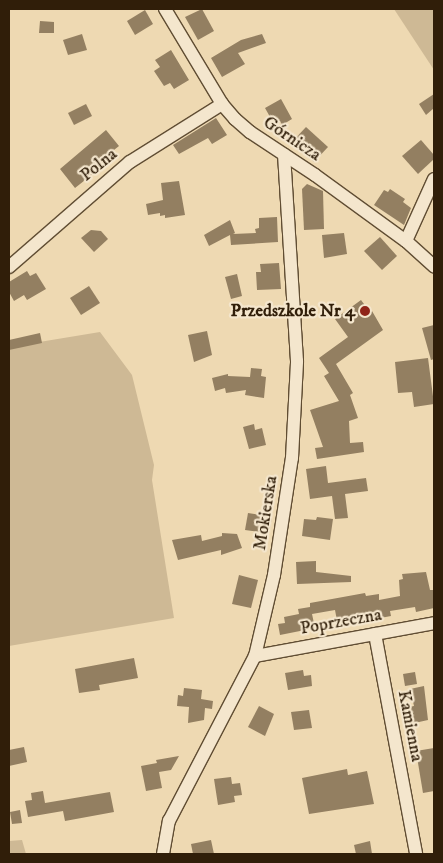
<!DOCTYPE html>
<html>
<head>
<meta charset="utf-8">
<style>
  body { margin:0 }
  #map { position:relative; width:443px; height:863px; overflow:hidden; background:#eed9b2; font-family:"IM FELL DW Pica",serif }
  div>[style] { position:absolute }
  .green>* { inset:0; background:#ceb995 }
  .building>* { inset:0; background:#937f61 }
  .roads { filter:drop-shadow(1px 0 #604d33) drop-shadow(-1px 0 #604d33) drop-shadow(0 1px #604d33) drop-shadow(0 -1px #604d33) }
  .minor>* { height:12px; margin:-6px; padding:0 6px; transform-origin:6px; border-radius:6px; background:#f4e6cd }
  .dots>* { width:14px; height:14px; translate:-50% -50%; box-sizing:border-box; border:2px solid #f4e6cd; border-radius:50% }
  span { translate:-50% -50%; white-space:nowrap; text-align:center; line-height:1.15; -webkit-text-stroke:4.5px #f4e6cd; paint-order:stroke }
  .street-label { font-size:18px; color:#301e09 }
  .poi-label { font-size:18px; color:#301e09; font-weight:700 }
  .right { translate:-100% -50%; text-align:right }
  .frame { position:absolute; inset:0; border:10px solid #301e09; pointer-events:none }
</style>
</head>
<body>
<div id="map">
  <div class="green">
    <i style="clip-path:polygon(394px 9px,434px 9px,434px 70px)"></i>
    <i style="clip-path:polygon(100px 332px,132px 375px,154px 465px,152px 480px,174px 618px,9px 646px,9px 347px)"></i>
    <i style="clip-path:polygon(22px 840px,26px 854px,9px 854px,9px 841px)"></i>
  </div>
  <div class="building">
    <i style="clip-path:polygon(202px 9px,214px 31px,198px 40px,185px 17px)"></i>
    <i style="clip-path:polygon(145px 10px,153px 24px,135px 35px,127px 21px)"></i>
    <i style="clip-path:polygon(40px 21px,54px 22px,54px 33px,39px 33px)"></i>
    <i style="clip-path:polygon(82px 34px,87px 50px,68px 55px,63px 40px)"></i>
    <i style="clip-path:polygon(262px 34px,266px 43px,238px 53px,245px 64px,222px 77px,211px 58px,241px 40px)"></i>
    <i style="clip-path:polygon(171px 50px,189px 80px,174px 89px,170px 83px,164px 86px,154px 71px,160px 67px,155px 60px)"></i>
    <i style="clip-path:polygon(434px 94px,434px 108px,426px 115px,419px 104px)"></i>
    <i style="clip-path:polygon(281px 99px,292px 119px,282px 125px,280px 121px,274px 124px,265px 108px)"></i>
    <i style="clip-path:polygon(86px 104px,92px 116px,74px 125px,68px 113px)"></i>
    <i style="clip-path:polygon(216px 118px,227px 135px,212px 144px,208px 138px,179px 154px,173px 145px)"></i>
    <i style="clip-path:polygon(306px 127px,328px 147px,314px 162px,292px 142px)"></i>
    <i style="clip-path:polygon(106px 130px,119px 146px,95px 165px,99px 169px,75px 188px,60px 169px)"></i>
    <i style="clip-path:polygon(421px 140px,434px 155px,434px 159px,418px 174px,402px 156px)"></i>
    <i style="clip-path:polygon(179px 181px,185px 215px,165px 218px,165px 215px,160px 216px,160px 213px,148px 215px,146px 204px,163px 200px,161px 183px)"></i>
    <i style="clip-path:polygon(307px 184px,323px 191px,324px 229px,304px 230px,302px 189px)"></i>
    <i style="clip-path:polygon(390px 189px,405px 199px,403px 202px,411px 208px,404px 225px,374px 205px,384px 190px,388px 192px)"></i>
    <i style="clip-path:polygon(277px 217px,278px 242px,231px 245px,230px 235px,209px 246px,204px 235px,230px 220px,235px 233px,233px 234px,256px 233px,255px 229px,259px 228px,259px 218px)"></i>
    <i style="clip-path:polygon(91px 230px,101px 231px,108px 239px,94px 252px,81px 238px)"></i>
    <i style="clip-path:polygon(344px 233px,347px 254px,324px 258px,322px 235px)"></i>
    <i style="clip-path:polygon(380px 237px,397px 256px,382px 270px,364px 251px)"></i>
    <i style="clip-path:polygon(279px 263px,281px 289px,257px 290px,256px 272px,261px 272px,260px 264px)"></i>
    <i style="clip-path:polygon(27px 271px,30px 276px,36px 273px,46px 289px,27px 300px,24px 295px,14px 301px,9px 292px,9px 282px)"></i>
    <i style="clip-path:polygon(237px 274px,242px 296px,231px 299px,225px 277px)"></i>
    <i style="clip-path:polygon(89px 286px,100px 303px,81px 315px,70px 298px)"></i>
    <i style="clip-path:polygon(361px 300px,370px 312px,372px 311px,383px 330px,336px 364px,353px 393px,350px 395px,358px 418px,349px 421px,350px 443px,363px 442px,364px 452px,317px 459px,315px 448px,323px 447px,310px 410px,339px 401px,324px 376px,329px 373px,319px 358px,348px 337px,335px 319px)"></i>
    <i style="clip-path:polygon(434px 325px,434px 359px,431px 360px,422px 328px)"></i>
    <i style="clip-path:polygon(207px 331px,212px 355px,194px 362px,188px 335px)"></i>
    <i style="clip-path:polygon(40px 333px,42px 343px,9px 350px,9px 340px)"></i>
    <i style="clip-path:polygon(428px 358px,434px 404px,414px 407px,412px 392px,398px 393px,395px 362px)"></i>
    <i style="clip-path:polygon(251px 368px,262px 369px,261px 376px,266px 377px,264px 398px,245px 395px,246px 390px,226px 393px,225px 388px,215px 391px,212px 378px,228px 374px,228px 376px,250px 377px)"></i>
    <i style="clip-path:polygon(254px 424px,255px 430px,262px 428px,266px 445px,249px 449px,243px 427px)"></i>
    <i style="clip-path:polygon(326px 466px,328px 483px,366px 478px,368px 491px,345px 494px,348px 518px,335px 519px,332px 496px,310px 499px,306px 469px)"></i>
    <i style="clip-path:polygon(248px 513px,272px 517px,269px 533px,245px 530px)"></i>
    <i style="clip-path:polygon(317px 517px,333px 519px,330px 540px,302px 536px,304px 519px,316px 520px)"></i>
    <i style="clip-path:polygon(222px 533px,237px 534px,242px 548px,221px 555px,221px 550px,178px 560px,172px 540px,201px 535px,202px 541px,222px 536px)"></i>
    <i style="clip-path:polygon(316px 561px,316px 572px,351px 576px,351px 582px,297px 584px,296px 562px)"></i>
    <i style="clip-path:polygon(426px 572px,430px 590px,433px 590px,434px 608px,416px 612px,415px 607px,390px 611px,391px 616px,338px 626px,335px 610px,312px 614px,315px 628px,280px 635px,278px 624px,285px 623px,284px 617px,299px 614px,298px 609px,310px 607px,310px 603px,365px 593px,366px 596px,379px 594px,379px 600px,400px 596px,399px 580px,403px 579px,402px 574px)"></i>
    <i style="clip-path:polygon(239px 575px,258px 580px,251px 608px,232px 604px)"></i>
    <i style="clip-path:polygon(134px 658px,138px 678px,99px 685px,100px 690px,79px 693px,75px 669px)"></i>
    <i style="clip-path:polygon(303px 670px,304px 676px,311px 675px,312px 686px,288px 690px,285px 673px)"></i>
    <i style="clip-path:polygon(415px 672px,417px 684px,405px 686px,403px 674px)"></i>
    <i style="clip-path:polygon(424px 686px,428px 720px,410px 724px,407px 707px,414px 706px,410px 689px)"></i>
    <i style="clip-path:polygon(184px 688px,202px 690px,201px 699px,213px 701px,212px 709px,205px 708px,204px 720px,188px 723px,189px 707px,177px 706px,178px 695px,183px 696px)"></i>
    <i style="clip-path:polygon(259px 706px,274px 714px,265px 736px,248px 727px)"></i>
    <i style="clip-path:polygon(309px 710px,312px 728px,294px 730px,291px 712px)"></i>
    <i style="clip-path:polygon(24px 747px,27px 762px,9px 766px,9px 750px)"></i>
    <i style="clip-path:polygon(434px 748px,434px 791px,423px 793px,416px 751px)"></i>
    <i style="clip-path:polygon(179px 756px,171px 770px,159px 772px,162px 788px,146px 791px,141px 766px,157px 763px,156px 760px)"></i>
    <i style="clip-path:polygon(347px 769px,348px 775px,367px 771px,374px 804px,309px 814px,302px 778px)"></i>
    <i style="clip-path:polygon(231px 777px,232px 784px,240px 783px,242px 795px,234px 796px,235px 802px,218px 805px,214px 779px)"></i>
    <i style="clip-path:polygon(43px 791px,45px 803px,110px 792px,114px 812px,65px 821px,63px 811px,28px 817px,25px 801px,32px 800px,31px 793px)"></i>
    <i style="clip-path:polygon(20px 810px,22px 823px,12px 824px,10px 812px)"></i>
    <i style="clip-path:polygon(211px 840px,214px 854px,193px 854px,191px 844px)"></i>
    <i style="clip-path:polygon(370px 841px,372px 854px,356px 854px,354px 845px)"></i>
  </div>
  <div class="roads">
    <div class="minor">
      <i style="left:165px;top:9px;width:111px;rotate:59deg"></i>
      <i style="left:222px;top:104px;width:20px;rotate:49deg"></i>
      <i style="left:235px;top:119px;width:20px;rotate:41deg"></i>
      <i style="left:250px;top:132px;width:78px;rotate:33.5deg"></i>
      <i style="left:315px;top:175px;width:112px;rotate:36deg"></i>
      <i style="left:406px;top:241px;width:38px;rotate:42deg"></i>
      <i style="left:406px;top:241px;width:68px;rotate:-65.7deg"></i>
      <i style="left:9px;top:267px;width:160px;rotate:-41deg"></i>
      <i style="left:130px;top:162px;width:109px;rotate:-32.2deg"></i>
      <i style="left:375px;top:634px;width:224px;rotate:79.4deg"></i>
      <i style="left:255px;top:656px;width:182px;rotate:-10.4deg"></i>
      <i style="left:163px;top:854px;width:34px;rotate:-80deg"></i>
      <i style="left:169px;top:821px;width:186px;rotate:-62.5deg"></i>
      <i style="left:255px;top:656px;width:83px;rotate:-76.8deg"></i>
      <i style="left:274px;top:575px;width:118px;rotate:-81.3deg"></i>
      <i style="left:292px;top:458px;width:97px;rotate:-87deg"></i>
      <i style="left:297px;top:361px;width:207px;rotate:-93.6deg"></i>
    </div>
  </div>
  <div class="dots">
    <i style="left:365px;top:311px;background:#8f2418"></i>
  </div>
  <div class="street-label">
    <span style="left:292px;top:139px;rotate:34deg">Górnicza</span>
    <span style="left:99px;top:165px;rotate:-39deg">Polna</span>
    <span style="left:266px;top:513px;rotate:-81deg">Mokierska</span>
    <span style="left:341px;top:622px;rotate:-10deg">Poprzeczna</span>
    <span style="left:410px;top:726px;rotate:79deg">Kamienna</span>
  </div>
  <div class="poi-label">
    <span class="right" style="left:355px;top:311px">Przedszkole Nr 4</span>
  </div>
  <div class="frame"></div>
</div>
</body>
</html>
